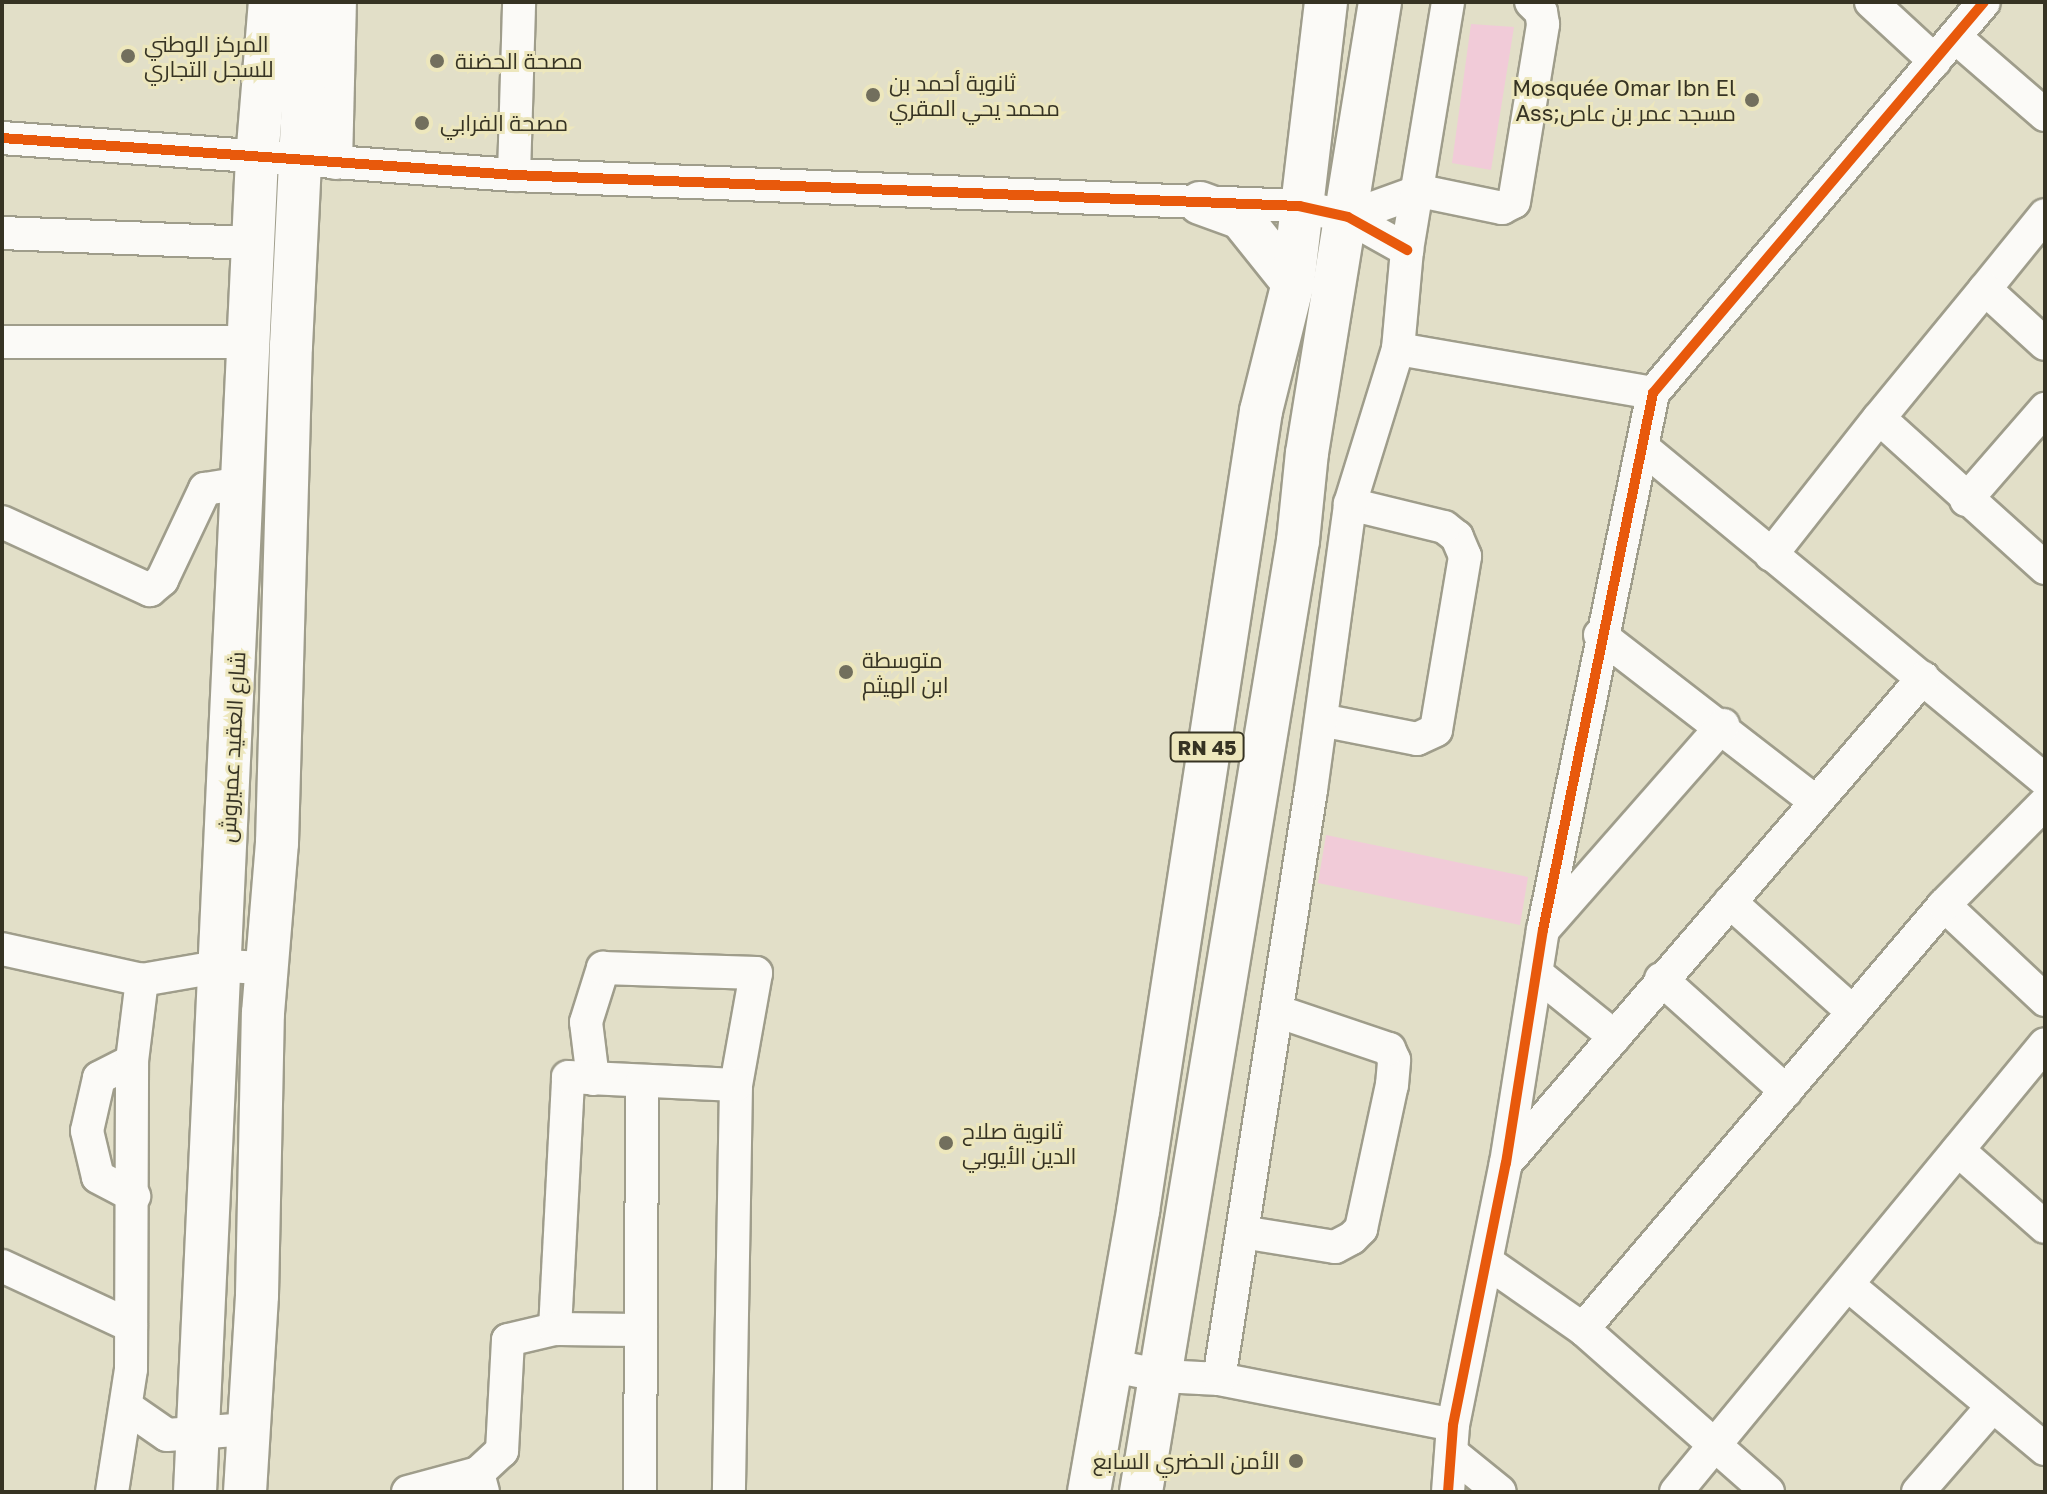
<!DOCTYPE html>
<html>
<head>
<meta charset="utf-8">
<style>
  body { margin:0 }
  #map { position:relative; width:2047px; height:1494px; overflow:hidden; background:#e2dfc8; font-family:"Golos Text",Cairo,sans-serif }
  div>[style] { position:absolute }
  .green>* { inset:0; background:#f1cbd8 }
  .roads { filter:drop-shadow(2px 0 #9f9d8b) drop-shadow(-2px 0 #9f9d8b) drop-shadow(0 2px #9f9d8b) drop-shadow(0 -2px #9f9d8b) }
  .minor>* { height:32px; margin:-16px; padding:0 16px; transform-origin:16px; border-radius:16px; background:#fbfaf7 }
  .major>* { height:42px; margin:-21px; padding:0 21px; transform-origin:21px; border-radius:21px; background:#fbfaf7 }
  .cycleway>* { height:10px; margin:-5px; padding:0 5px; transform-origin:5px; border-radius:5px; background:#e8590c }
  .dots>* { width:22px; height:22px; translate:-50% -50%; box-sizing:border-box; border:4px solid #ede7bd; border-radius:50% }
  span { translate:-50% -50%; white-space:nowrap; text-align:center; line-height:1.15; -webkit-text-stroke:6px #ede7bd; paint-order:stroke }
  .shield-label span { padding:2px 6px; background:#ede7bd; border:2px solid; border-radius:6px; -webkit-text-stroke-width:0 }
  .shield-label { font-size:20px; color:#363323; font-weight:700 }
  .poi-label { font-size:22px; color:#363323 }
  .left { translate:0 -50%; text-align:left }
  .right { translate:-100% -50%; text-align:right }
  .street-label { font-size:22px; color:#363323 }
  .frame { position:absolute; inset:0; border:4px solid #363323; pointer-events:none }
</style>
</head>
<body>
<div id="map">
  <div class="green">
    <i style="clip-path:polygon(1471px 24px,1514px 27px,1491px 170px,1452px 163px)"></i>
    <i style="clip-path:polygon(1326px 835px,1528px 877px,1520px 925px,1318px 883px)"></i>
  </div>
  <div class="roads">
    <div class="minor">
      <i style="left:1871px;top:2px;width:87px;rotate:42.7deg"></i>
      <i style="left:1955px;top:37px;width:119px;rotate:40.9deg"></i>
      <i style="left:2px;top:138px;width:513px;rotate:4.13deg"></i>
      <i style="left:514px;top:175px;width:786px;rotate:2.26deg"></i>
      <i style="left:1299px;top:206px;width:50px;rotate:12.7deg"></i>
      <i style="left:1348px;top:217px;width:68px;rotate:29.2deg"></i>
      <i style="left:336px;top:163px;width:161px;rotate:-88.6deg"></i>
      <i style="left:514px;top:175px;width:173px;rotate:-88.3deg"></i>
      <i style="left:1348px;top:217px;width:77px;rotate:-19.9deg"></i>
      <i style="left:1420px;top:191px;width:84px;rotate:11.7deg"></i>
      <i style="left:1502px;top:208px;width:13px;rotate:-27deg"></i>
      <i style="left:1514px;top:202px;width:180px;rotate:-80.7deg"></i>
      <i style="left:1543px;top:24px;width:12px;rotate:-99deg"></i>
      <i style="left:1541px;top:12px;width:14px;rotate:-135deg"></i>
      <i style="left:2px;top:233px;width:251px;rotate:2.3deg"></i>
      <i style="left:1985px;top:289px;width:95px;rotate:-51deg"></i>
      <i style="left:2px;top:342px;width:248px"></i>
      <i style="left:1398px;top:349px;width:259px;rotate:9.8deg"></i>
      <i style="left:1879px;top:418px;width:167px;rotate:-50.6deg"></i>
      <i style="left:1985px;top:289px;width:81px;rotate:42.5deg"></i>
      <i style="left:1642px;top:447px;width:523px;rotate:39.57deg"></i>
      <i style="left:1966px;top:500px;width:121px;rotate:-49deg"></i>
      <i style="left:2px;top:522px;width:163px;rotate:24.7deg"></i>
      <i style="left:150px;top:590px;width:16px;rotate:-40deg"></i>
      <i style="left:162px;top:580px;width:101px;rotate:-64.7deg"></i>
      <i style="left:205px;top:489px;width:39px;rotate:-9deg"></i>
      <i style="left:1771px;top:555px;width:174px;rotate:-51.8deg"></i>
      <i style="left:1879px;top:418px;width:224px;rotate:42.1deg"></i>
      <i style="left:1600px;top:635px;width:272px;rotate:37.7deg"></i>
      <i style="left:1321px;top:720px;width:98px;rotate:11.2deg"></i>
      <i style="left:1417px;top:739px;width:21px;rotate:-25deg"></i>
      <i style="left:1436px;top:730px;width:176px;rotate:-80.5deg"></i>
      <i style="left:1465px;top:556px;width:21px;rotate:-113deg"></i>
      <i style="left:1457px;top:537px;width:16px;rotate:-142deg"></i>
      <i style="left:1444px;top:527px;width:97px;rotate:-166.3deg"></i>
      <i style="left:1730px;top:902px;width:165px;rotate:41.8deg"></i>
      <i style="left:1944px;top:905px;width:139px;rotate:43.2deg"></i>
      <i style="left:1543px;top:930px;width:273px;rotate:-48.7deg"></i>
      <i style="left:2px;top:949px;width:143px;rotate:12.5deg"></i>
      <i style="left:142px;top:980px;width:82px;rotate:-9.8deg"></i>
      <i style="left:223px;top:966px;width:42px;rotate:2.7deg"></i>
      <i style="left:1537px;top:974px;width:100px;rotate:38.9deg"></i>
      <i style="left:1661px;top:979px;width:168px;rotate:41.9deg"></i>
      <i style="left:132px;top:1061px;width:37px;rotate:153deg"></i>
      <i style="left:99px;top:1078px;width:54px;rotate:102.8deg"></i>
      <i style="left:87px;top:1131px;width:47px;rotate:76.6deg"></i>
      <i style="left:98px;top:1177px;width:41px;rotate:27.8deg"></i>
      <i style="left:593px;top:1079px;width:57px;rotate:-97deg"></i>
      <i style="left:586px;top:1022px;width:57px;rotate:-72.5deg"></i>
      <i style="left:603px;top:968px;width:153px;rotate:1.9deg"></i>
      <i style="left:756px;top:973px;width:114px;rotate:100.1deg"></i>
      <i style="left:736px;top:1085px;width:407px;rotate:91deg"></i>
      <i style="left:1958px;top:1150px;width:116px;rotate:41.5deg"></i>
      <i style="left:1506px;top:1163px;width:640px;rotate:-49.31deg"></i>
      <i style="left:1242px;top:1232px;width:94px;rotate:9.2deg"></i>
      <i style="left:1335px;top:1247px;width:19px;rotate:-28deg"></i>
      <i style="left:1352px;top:1238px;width:13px;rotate:-45deg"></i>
      <i style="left:1361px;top:1229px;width:147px;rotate:-77.9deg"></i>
      <i style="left:1392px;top:1085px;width:25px;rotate:-85deg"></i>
      <i style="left:1394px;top:1060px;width:12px;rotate:-114deg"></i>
      <i style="left:1389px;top:1049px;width:118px;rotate:-161.3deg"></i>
      <i style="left:1487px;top:1262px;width:117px;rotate:34.9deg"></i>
      <i style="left:2px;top:1266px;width:142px;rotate:24.9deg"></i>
      <i style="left:1848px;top:1285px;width:256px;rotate:39.8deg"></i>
      <i style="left:555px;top:1329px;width:252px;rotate:-87deg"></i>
      <i style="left:568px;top:1077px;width:168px;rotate:2.7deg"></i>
      <i style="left:1109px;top:1365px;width:54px;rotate:11.7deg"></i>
      <i style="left:1162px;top:1376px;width:57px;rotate:3deg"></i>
      <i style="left:1219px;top:1379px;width:238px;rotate:11.1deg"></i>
      <i style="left:1219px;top:1379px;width:596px;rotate:-81.12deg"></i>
      <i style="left:1311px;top:790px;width:289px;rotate:-82.2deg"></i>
      <i style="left:1350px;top:504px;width:162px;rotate:-72.8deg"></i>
      <i style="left:1398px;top:349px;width:99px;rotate:-84.8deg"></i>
      <i style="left:1407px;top:250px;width:251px;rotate:-80.6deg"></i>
      <i style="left:128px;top:1408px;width:47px;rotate:34.7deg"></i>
      <i style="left:167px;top:1435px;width:82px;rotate:-4.2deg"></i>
      <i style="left:1453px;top:1454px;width:60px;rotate:39deg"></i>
      <i style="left:112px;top:1492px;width:124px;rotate:-81.2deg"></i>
      <i style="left:131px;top:1369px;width:308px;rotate:-89.8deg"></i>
      <i style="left:132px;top:1061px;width:82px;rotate:-83deg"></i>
      <i style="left:408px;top:1492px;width:73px;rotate:-15.2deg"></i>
      <i style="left:483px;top:1492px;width:20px;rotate:-105deg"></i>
      <i style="left:478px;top:1473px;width:33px;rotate:-43deg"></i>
      <i style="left:502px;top:1451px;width:111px;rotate:-86.9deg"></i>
      <i style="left:508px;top:1340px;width:48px;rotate:-13.2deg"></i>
      <i style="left:555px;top:1329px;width:86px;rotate:0.7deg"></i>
      <i style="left:640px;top:1492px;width:411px;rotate:-89.7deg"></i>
      <i style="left:1448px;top:1492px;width:67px;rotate:-85.7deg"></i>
      <i style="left:1453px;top:1425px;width:267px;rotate:-78.6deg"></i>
      <i style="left:1506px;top:1163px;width:236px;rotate:-81deg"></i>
      <i style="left:1543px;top:930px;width:548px;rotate:-78.42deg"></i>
      <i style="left:1653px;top:393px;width:512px;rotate:-49.75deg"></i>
      <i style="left:1676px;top:1492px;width:580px;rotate:-50.52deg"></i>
      <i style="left:1768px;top:1492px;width:247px;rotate:-138.6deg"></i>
      <i style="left:1583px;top:1329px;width:557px;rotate:-49.59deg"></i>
      <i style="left:1944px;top:905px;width:144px;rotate:-45.3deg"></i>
      <i style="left:1918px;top:1492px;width:113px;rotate:-49deg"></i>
    </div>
    <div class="major">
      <i style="left:1200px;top:203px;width:44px;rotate:20.1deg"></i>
      <i style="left:1241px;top:218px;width:83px;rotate:51.3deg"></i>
      <i style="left:195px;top:1492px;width:1334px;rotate:-87.34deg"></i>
      <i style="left:257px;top:159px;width:158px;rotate:-85.3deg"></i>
      <i style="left:245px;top:1492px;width:197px;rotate:-86.5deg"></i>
      <i style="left:257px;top:1295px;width:282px;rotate:-88.8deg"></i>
      <i style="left:263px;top:1013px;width:171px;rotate:-85.3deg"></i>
      <i style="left:277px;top:843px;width:497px;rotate:-88.4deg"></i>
      <i style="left:291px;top:346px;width:344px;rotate:-87.2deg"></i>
      <i style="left:1089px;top:1492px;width:285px;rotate:-80.1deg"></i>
      <i style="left:1138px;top:1211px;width:809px;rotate:-81.26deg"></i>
      <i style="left:1261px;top:411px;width:132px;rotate:-76deg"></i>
      <i style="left:1293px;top:283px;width:283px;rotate:-83.3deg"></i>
      <i style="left:1141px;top:1492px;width:964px;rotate:-80.63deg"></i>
      <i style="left:1298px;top:541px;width:88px;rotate:-84.2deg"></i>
      <i style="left:1307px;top:453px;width:457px;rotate:-80.8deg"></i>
    </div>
  </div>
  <div class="cycleway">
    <i style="left:2px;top:138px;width:513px;rotate:4.13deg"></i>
    <i style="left:514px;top:175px;width:786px;rotate:2.26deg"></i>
    <i style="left:1299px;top:206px;width:50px;rotate:12.7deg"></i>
    <i style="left:1348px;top:217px;width:68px;rotate:29.2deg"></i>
    <i style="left:1448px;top:1492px;width:67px;rotate:-85.7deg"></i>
    <i style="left:1453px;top:1425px;width:267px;rotate:-78.6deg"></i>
    <i style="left:1506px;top:1163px;width:236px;rotate:-81deg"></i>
    <i style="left:1543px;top:930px;width:548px;rotate:-78.42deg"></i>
    <i style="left:1653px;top:393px;width:512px;rotate:-49.75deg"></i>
  </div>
  <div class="dots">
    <i style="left:128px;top:56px;background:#726f5d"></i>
    <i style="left:437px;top:61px;background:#726f5d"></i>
    <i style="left:873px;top:95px;background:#726f5d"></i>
    <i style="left:1752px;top:100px;background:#726f5d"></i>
    <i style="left:422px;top:123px;background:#726f5d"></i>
    <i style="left:846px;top:672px;background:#726f5d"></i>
    <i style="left:946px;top:1143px;background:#726f5d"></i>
    <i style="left:1296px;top:1461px;background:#726f5d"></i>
  </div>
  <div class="shield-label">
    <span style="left:1207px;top:747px">RN 45</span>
  </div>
  <div class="poi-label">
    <span class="left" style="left:144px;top:56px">المركز الوطني<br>للسجل التجاري</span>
    <span class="left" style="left:455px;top:61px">مصحة الحضنة</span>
    <span class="left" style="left:889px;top:95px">ثانوية أحمد بن<br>محمد يحي المقري</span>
    <span class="right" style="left:1736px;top:100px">Mosquée Omar Ibn El<br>Ass;مسجد عمر بن عاص</span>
    <span class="left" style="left:440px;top:123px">مصحة الفرابي</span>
    <span class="left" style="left:862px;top:672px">متوسطة<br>ابن الهيثم</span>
    <span class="left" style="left:962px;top:1143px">ثانوية صلاح<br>الدين الأيوبي</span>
    <span class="right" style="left:1280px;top:1461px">الأمن الحضري السابع</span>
  </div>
  <div class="street-label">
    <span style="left:232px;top:747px;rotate:-87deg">شارع العقيد عميروش</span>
  </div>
  <div class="frame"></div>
</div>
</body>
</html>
